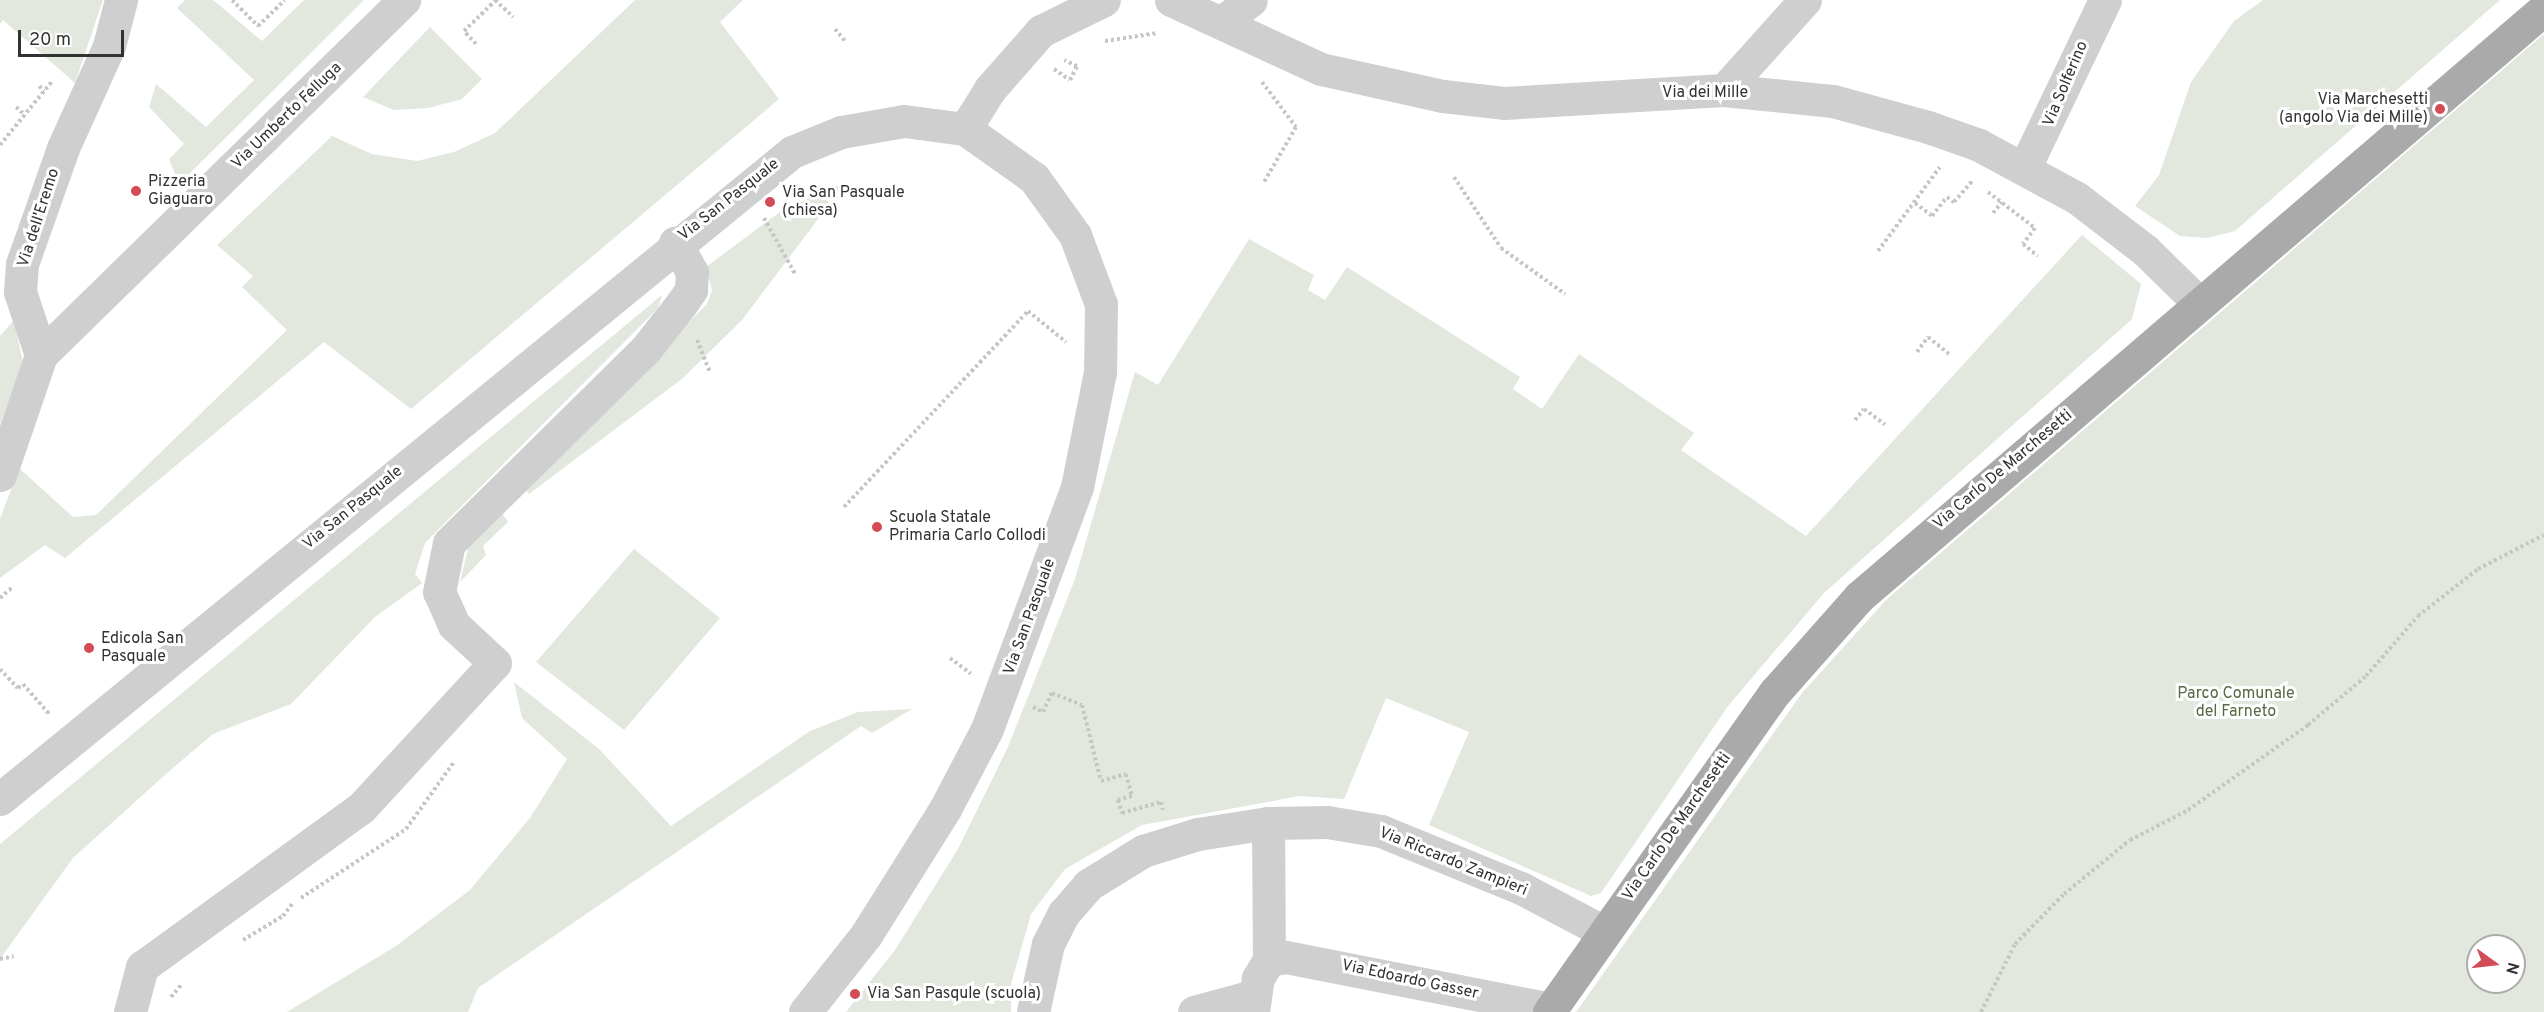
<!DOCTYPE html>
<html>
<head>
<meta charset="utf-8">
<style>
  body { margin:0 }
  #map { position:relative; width:2544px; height:1012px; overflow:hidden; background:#fff; font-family:Overpass,sans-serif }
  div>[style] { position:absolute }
  .green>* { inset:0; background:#e2e8dd }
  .path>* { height:4px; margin-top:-2px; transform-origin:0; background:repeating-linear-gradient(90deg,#c6c6c6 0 3px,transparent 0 6px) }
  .minor>* { height:33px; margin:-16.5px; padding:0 16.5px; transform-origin:16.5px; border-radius:16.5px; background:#cfcfcf }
  .major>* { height:33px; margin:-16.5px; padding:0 16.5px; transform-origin:16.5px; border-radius:16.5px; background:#aaa }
  .dots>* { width:16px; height:16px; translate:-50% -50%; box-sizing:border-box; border:3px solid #fff; border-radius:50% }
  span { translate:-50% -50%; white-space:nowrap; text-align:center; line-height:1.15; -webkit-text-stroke:6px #fff; paint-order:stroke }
  .street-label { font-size:16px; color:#323232 }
  .poi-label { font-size:16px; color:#323232 }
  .right { translate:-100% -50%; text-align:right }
  .left { translate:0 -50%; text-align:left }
  .park-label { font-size:16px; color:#566a44 }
  .north { position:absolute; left:2466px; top:934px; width:60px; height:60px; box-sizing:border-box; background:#fff; border:2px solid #adadad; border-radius:50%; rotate:105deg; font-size:16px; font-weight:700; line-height:24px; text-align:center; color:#323232 }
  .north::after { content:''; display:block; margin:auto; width:21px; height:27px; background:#d34b55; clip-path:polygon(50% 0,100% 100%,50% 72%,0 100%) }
  .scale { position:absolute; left:18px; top:30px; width:106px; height:27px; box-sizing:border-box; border:3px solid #323232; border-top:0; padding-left:8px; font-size:18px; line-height:21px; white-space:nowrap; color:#323232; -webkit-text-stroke:4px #fff; paint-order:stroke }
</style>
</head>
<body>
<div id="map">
  <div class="green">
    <i style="clip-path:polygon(0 0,103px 0,75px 83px,3px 20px,0 24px)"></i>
    <i style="clip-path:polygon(185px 0,213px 0,262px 41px,304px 0,364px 0,179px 184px,169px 159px,184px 144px,149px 107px,156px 84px,206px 127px,254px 80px,177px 8px)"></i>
    <i style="clip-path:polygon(635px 0,743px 0,720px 22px,779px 99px,411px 409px,324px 342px,65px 558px,45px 545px,0 578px,0 519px,19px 468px,73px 517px,96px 515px,287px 330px,242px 287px,253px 276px,217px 245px,332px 136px,372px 154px,417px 161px,454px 152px,495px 133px)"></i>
    <i style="clip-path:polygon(2263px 0,2500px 0,2235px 231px,2207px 238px,2180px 236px,2135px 206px,2159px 175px,2191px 82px,2234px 21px)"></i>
    <i style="clip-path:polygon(430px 27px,482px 79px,462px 99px,428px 108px,394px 110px,363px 97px)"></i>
    <i style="clip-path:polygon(evenodd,2544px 34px,2544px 1012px,1576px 1012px,1802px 693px,1887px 599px,2544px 34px,2478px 946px,2514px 946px,2514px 982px,2478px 982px,2478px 946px)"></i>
    <i style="clip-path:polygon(846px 182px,742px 320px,683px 378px,529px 494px,524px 487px,707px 304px,712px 290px,706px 267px,784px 209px)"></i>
    <i style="clip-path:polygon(2082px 235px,2141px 284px,2132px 319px,1824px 593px,1728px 706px,1601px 893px,1591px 896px,1429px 825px,1469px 732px,1386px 698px,1344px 799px,1300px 796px,1142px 825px,1065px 869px,1031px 914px,1011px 984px,1011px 1012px,846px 1012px,895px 950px,958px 849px,1007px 749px,1075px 579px,1135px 372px,1158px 385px,1249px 239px,1314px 275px,1308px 290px,1325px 300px,1347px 267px,1520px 377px,1513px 389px,1542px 409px,1579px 354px,1694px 433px,1681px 450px,1806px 536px)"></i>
    <i style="clip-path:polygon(662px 295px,658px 308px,425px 543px,415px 574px,422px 583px,375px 617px,291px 704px,213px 734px,167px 773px,73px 858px,0 959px,0 844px)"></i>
    <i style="clip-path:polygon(14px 320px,23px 363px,0 424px,0 336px)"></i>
    <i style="clip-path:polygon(499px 509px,508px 522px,483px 546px,486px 555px,460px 582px,470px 540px)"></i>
    <i style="clip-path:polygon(634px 549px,720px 618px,624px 730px,536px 662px)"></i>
    <i style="clip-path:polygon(514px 682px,599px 749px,671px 826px,810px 731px,858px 712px,912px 709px,872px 733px,861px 726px,478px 988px,468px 1012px,287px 1012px,396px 946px,470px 890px,530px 818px,567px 759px,522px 718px)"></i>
  </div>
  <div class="path">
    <i style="left:232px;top:0;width:37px;rotate:45deg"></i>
    <i style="left:258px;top:26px;width:37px;rotate:-44deg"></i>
    <i style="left:495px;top:0;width:25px;rotate:43deg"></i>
    <i style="left:835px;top:29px;width:16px;rotate:50deg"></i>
    <i style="left:1105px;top:41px;width:53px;rotate:-8.7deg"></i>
    <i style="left:476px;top:44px;width:18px;rotate:-133deg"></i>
    <i style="left:464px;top:31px;width:45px;rotate:-44.1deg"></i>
    <i style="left:1054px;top:69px;width:19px;rotate:35deg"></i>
    <i style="left:1070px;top:80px;width:16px;rotate:-63deg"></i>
    <i style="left:1077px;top:66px;width:14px;rotate:-155deg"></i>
    <i style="left:1262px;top:82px;width:56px;rotate:52.9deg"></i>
    <i style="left:1296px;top:127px;width:64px;rotate:120.2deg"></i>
    <i style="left:39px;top:86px;width:7px;rotate:45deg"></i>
    <i style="left:16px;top:107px;width:12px;rotate:42deg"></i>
    <i style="left:0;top:145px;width:84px;rotate:-50.8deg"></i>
    <i style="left:1454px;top:177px;width:85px;rotate:56.5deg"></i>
    <i style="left:1501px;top:248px;width:79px;rotate:35.7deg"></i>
    <i style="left:1988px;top:192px;width:59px;rotate:37.5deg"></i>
    <i style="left:2035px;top:228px;width:20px;rotate:127deg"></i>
    <i style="left:2023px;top:244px;width:19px;rotate:39deg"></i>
    <i style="left:1915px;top:203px;width:21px;rotate:37deg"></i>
    <i style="left:1932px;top:216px;width:24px;rotate:-52deg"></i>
    <i style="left:1947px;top:197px;width:9px;rotate:36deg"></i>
    <i style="left:1954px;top:202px;width:28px;rotate:-49deg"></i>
    <i style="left:1993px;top:213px;width:14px;rotate:-51deg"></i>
    <i style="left:764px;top:218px;width:64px;rotate:61deg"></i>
    <i style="left:1878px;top:251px;width:104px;rotate:-53.6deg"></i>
    <i style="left:697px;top:340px;width:35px;rotate:68deg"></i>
    <i style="left:1917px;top:352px;width:19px;rotate:-54deg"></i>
    <i style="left:1928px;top:337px;width:27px;rotate:39deg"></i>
    <i style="left:1855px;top:420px;width:14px;rotate:-51deg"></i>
    <i style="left:1864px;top:409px;width:26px;rotate:36deg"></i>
    <i style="left:844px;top:507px;width:269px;rotate:-46.8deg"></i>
    <i style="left:1028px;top:311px;width:49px;rotate:39.2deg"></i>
    <i style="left:0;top:598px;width:18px;rotate:-41deg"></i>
    <i style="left:950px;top:658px;width:26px;rotate:37deg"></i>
    <i style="left:0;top:669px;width:26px;rotate:47deg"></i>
    <i style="left:18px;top:688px;width:6px;rotate:-39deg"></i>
    <i style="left:23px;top:684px;width:41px;rotate:48.9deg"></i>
    <i style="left:1033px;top:707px;width:11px;rotate:27deg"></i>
    <i style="left:1043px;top:712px;width:21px;rotate:-65deg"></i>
    <i style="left:1052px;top:693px;width:32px;rotate:22deg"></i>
    <i style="left:1082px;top:705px;width:78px;rotate:76deg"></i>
    <i style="left:1101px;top:781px;width:26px;rotate:-16deg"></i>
    <i style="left:1126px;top:774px;width:23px;rotate:75deg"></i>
    <i style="left:1132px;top:796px;width:15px;rotate:164deg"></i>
    <i style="left:1118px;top:800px;width:14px;rotate:73deg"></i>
    <i style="left:1122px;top:813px;width:41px;rotate:-15.8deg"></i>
    <i style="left:1161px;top:802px;width:8px;rotate:76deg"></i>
    <i style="left:301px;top:898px;width:126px;rotate:-33.3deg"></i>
    <i style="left:406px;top:829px;width:82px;rotate:-54.4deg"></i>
    <i style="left:243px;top:940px;width:47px;rotate:-31deg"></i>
    <i style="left:283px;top:916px;width:15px;rotate:-53deg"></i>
    <i style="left:0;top:959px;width:14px;rotate:-12deg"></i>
    <i style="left:171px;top:997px;width:17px;rotate:-50deg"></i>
    <i style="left:1981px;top:1012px;width:76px;rotate:-63.4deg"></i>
    <i style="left:2015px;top:944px;width:70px;rotate:-45.6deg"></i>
    <i style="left:2064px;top:894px;width:85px;rotate:-39.3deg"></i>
    <i style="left:2130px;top:840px;width:65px;rotate:-27.3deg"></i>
    <i style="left:2188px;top:810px;width:147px;rotate:-35.3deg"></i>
    <i style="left:2308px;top:725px;width:76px;rotate:-40.2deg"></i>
    <i style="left:2366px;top:676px;width:79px;rotate:-49.1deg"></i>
    <i style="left:2418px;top:616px;width:76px;rotate:-38.1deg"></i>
    <i style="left:2478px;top:569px;width:74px;rotate:-27.3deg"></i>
  </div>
  <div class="minor">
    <i style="left:1171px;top:0;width:165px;rotate:24.7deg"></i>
    <i style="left:1321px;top:69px;width:125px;rotate:12.5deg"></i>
    <i style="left:1443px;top:96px;width:61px;rotate:6.5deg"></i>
    <i style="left:1504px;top:103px;width:220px;rotate:-3.4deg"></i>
    <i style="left:1724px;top:90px;width:110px;rotate:5.8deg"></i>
    <i style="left:1833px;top:101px;width:98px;rotate:15.3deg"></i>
    <i style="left:1928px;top:127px;width:54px;rotate:19.4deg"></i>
    <i style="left:1979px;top:145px;width:111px;rotate:28.4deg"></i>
    <i style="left:2077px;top:198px;width:87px;rotate:37.5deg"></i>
    <i style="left:2146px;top:251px;width:74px;rotate:44.5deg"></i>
    <i style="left:1222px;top:22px;width:36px;rotate:-37deg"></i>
    <i style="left:1724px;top:90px;width:121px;rotate:-48deg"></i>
    <i style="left:965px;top:129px;width:47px;rotate:-58deg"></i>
    <i style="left:990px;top:89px;width:77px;rotate:-48.7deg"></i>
    <i style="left:1041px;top:31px;width:70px;rotate:-26.2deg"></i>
    <i style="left:2025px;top:167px;width:185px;rotate:-64.4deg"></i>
    <i style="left:41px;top:355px;width:508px;rotate:-44.36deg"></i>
    <i style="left:0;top:475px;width:127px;rotate:-71.1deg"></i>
    <i style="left:41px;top:355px;width:66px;rotate:-108.4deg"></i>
    <i style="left:20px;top:292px;width:28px;rotate:-86deg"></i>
    <i style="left:22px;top:264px;width:123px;rotate:-70.5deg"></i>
    <i style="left:63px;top:148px;width:112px;rotate:-65.7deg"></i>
    <i style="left:109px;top:46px;width:48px;rotate:-75.4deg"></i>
    <i style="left:0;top:799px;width:1023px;rotate:-39.25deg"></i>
    <i style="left:792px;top:152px;width:53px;rotate:-22.2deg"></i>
    <i style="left:841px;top:132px;width:64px;rotate:-9.9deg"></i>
    <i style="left:904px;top:121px;width:62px;rotate:7.5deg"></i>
    <i style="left:965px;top:129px;width:85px;rotate:35.4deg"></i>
    <i style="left:1034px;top:178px;width:70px;rotate:54.3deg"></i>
    <i style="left:1075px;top:235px;width:74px;rotate:69.4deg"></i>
    <i style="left:1101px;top:304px;width:68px;rotate:90.8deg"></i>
    <i style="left:1100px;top:372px;width:117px;rotate:101.3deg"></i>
    <i style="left:1077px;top:487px;width:258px;rotate:110.4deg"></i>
    <i style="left:987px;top:729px;width:90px;rotate:117.7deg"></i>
    <i style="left:945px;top:809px;width:149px;rotate:122.1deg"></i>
    <i style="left:866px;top:935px;width:98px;rotate:128.4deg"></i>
    <i style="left:1268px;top:823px;width:137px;rotate:89.6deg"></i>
    <i style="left:130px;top:1012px;width:47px;rotate:-75.1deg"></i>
    <i style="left:142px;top:967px;width:271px;rotate:-36deg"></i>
    <i style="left:361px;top:808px;width:197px;rotate:-47.3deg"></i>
    <i style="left:495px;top:663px;width:56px;rotate:-137.2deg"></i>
    <i style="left:454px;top:625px;width:36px;rotate:-114deg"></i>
    <i style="left:439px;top:592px;width:50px;rotate:-78.5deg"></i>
    <i style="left:449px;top:543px;width:275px;rotate:-44.6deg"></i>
    <i style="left:645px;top:350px;width:60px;rotate:-51.8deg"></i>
    <i style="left:682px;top:303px;width:16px;rotate:-55deg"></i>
    <i style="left:691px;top:290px;width:18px;rotate:-87deg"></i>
    <i style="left:692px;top:272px;width:34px;rotate:-120deg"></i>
    <i style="left:1033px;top:1012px;width:70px;rotate:-77.6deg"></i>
    <i style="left:1048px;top:944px;width:35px;rotate:-63deg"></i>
    <i style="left:1064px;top:913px;width:37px;rotate:-49deg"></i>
    <i style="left:1088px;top:885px;width:65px;rotate:-31.7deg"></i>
    <i style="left:1143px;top:851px;width:58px;rotate:-17.2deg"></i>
    <i style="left:1198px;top:834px;width:71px;rotate:-8.9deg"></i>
    <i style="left:1268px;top:823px;width:59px;rotate:-1deg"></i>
    <i style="left:1327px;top:822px;width:55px;rotate:9.5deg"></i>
    <i style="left:1381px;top:831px;width:151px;rotate:22.2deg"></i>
    <i style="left:1521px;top:888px;width:94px;rotate:27.9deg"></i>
    <i style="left:1194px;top:1012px;width:61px;rotate:-15.2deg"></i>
    <i style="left:1253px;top:1012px;width:34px;rotate:-82deg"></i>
    <i style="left:1258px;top:978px;width:21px;rotate:-59deg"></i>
    <i style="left:1269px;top:960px;width:17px;rotate:-10deg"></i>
    <i style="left:1286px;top:957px;width:270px;rotate:11.1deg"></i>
  </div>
  <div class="major">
    <i style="left:1549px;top:1012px;width:392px;rotate:-54.8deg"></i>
    <i style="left:1775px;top:692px;width:127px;rotate:-48.5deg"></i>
    <i style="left:1859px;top:597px;width:903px;rotate:-40.64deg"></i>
  </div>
  <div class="dots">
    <i style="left:2440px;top:109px;background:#d34b55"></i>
    <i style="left:136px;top:191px;background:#d34b55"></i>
    <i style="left:770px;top:202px;background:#d34b55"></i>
    <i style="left:877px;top:527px;background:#d34b55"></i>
    <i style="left:89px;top:648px;background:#d34b55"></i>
    <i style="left:855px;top:994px;background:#d34b55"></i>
  </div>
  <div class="street-label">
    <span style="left:2066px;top:84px;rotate:-67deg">Via Solferino</span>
    <span style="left:1705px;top:93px">Via dei Mille</span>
    <span style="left:287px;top:116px;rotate:-44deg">Via Umberto Felluga</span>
    <span style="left:729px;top:200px;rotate:-38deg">Via San Pasquale</span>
    <span style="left:39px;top:218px;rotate:-72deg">Via dell'Eremo</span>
    <span style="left:2003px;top:470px;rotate:-40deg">Via Carlo De Marchesetti</span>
    <span style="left:353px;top:508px;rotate:-39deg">Via San Pasquale</span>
    <span style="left:1030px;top:617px;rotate:-70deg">Via San Pasquale</span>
    <span style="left:1677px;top:827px;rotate:-55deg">Via Carlo De Marchesetti</span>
    <span style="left:1453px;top:862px;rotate:22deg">Via Riccardo Zampieri</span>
    <span style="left:1410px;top:980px;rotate:12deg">Via Edoardo Gasser</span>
  </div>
  <div class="poi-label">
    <span class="right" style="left:2428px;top:109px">Via Marchesetti<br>(angolo Via dei Mille)</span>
    <span class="left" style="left:148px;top:191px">Pizzeria<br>Giaguaro</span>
    <span class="left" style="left:782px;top:202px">Via San Pasquale<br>(chiesa)</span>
    <span class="left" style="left:889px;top:527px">Scuola Statale<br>Primaria Carlo Collodi</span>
    <span class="left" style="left:101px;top:648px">Edicola San<br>Pasquale</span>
    <span class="left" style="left:867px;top:994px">Via San Pasqule (scuola)</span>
  </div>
  <div class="park-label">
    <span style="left:2236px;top:703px">Parco Comunale<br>del Farneto</span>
  </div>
  <div class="north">N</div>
  <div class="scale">20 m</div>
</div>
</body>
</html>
